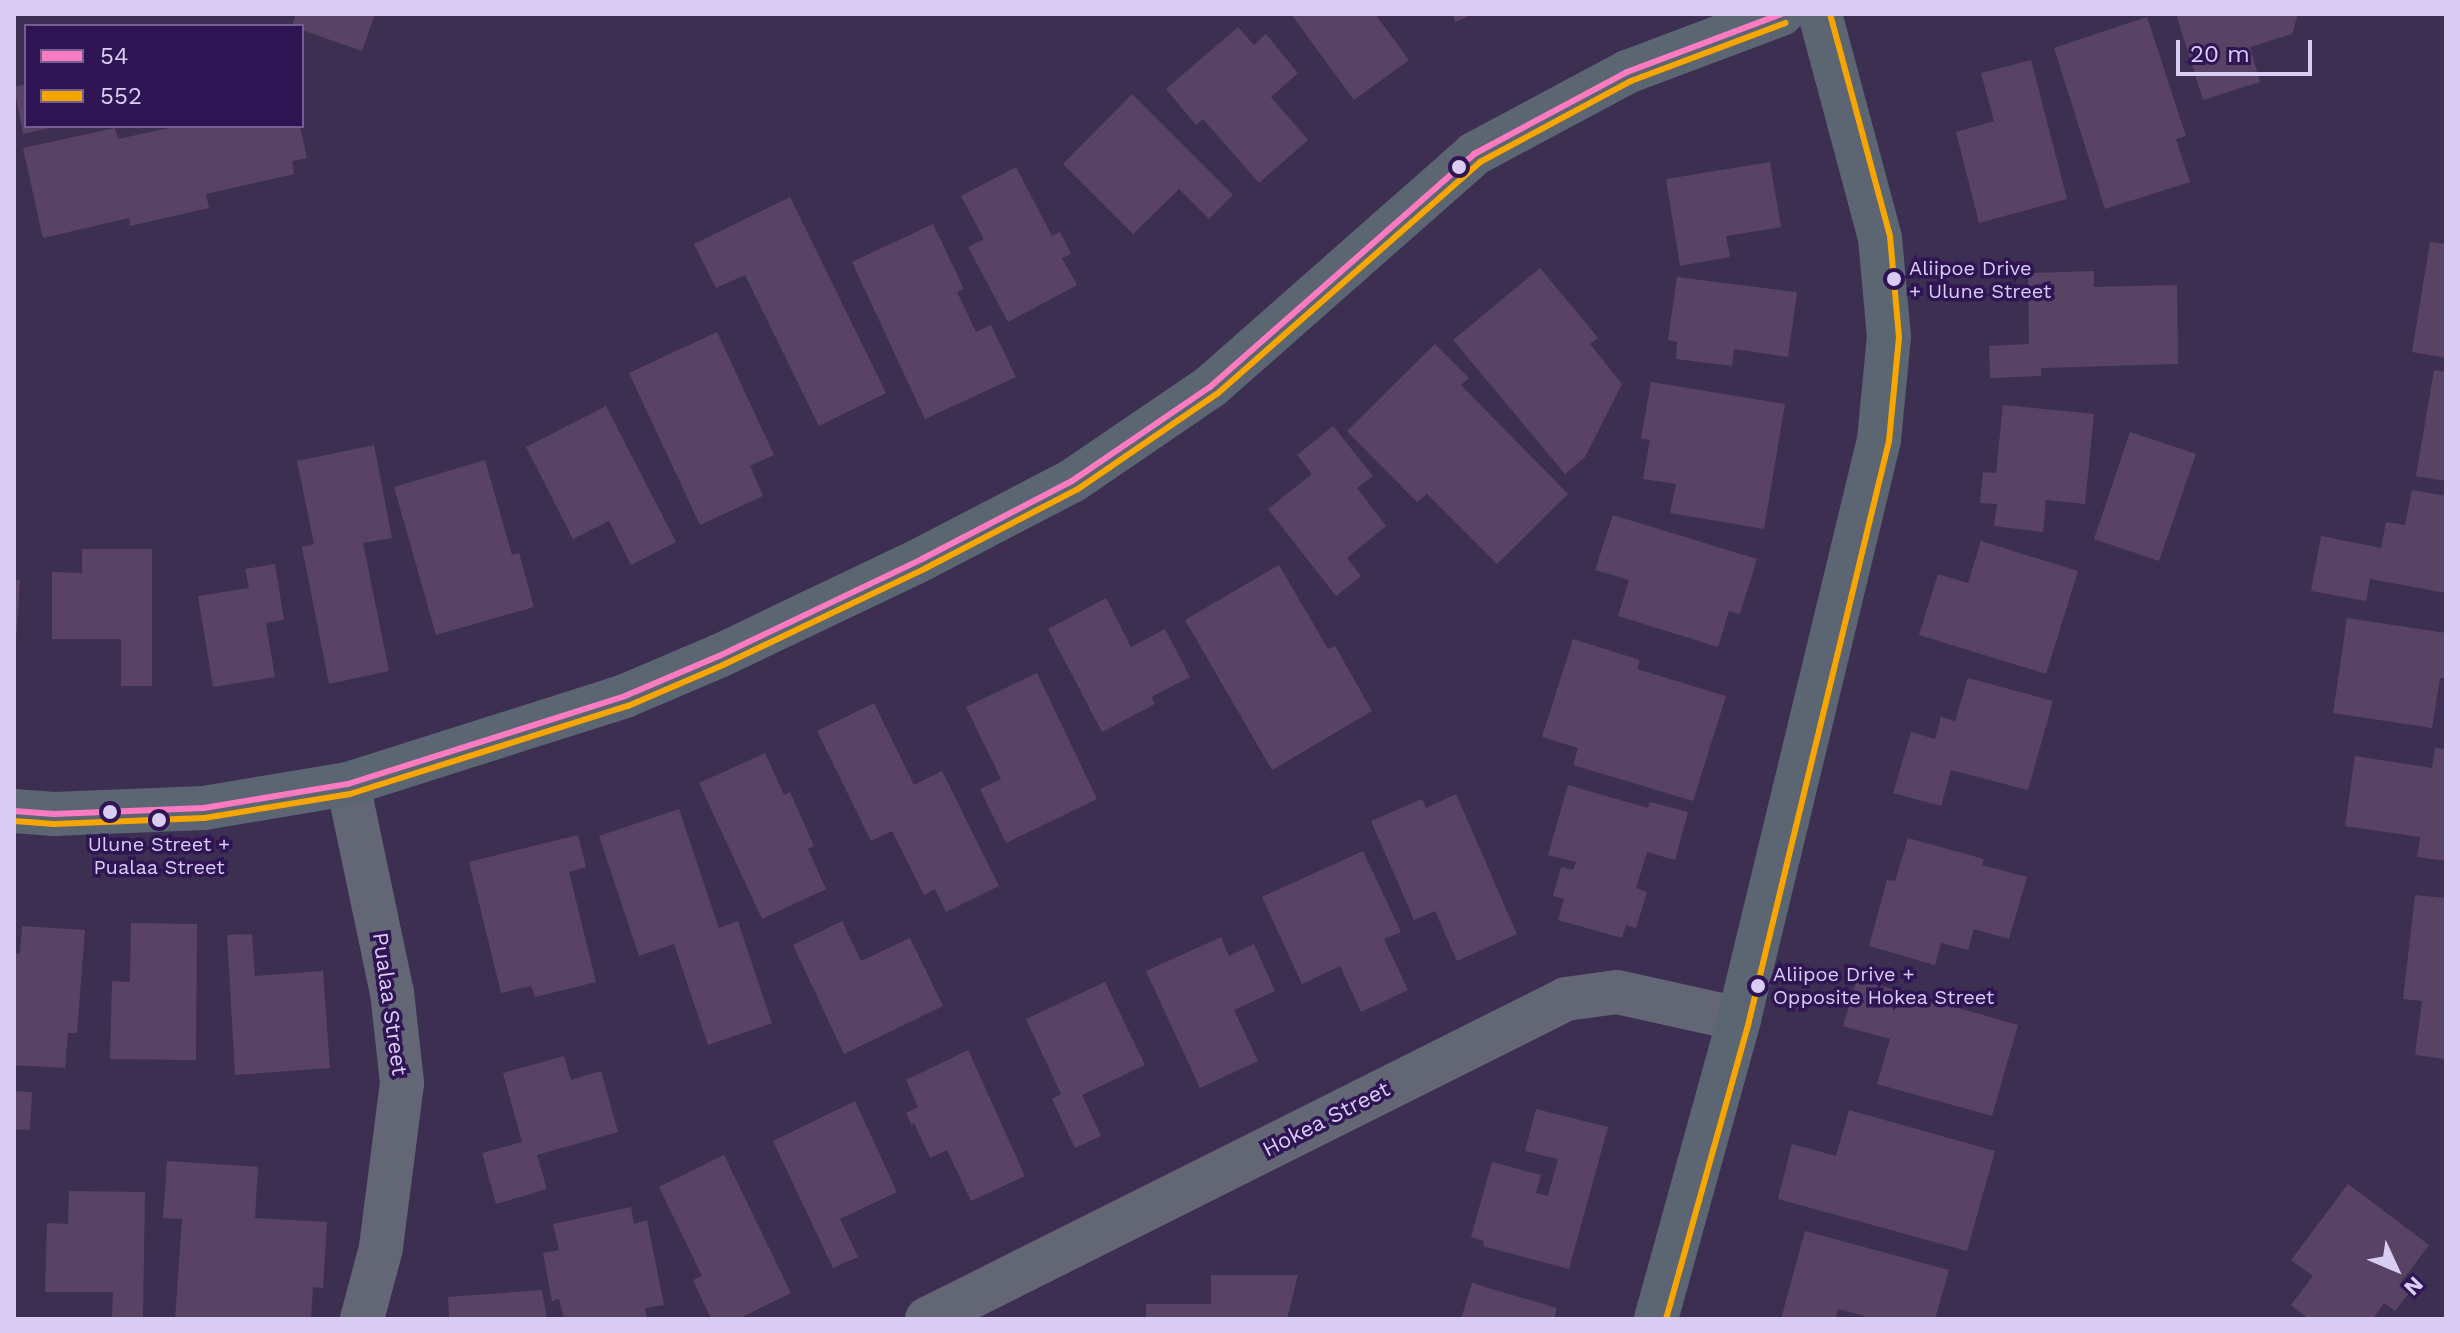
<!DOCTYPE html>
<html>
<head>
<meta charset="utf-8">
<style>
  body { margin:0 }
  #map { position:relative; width:2460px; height:1333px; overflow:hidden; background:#3d2f51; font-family:"Work Sans",sans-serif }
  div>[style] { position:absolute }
  .building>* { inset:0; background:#584365 }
  .street>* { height:44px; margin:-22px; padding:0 22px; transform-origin:22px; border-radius:22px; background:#636775 }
  .secondary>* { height:44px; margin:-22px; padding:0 22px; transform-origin:22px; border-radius:22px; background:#5c6572 }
  .bus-1>* { height:6px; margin:-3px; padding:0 3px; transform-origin:3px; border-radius:3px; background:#fe7ac1 }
  .bus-2>* { height:6px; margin:-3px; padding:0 3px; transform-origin:3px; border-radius:3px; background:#f7a600 }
  .dots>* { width:22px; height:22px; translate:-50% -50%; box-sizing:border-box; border:4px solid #301554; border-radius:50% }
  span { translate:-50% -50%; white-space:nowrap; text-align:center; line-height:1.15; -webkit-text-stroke:7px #301554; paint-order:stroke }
  .bus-label { font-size:20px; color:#d9cdf4 }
  .left { translate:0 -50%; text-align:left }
  .street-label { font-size:22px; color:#d9cdf4 }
  .frame { position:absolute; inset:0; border:16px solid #d9cdf4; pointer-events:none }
  .legend { position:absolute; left:24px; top:24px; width:280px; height:104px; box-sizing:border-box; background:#301554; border:2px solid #745f94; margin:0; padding:10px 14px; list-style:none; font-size:24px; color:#d9cdf4 }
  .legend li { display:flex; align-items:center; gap:16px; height:40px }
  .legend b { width:40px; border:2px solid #745f94 }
  .north { position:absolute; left:2356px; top:1229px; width:80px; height:80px; -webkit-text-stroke:6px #301554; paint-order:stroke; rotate:134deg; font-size:22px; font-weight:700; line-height:32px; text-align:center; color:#d9cdf4 }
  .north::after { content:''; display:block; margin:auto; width:28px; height:36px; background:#d9cdf4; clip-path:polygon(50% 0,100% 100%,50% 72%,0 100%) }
  .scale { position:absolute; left:2176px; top:40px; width:136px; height:36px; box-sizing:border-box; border:4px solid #d9cdf4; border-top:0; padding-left:10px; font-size:24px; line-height:28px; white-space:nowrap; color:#d9cdf4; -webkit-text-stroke:6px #301554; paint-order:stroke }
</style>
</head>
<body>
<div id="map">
  <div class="building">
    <i style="clip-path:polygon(296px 14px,375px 14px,362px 51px,302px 30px,302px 26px,292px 26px)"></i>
    <i style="clip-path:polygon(1291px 14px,1375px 14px,1409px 60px,1354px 100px)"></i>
    <i style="clip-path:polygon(1452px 14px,1473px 14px,1455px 22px)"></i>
    <i style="clip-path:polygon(2176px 14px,2298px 14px,2292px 34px,2250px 47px,2260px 82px,2203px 100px)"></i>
    <i style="clip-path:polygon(2147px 17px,2186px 136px,2176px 139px,2190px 182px,2105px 209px,2054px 48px)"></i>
    <i style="clip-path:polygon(1238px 27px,1254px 45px,1266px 34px,1298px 73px,1271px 97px,1308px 140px,1259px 183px,1203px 119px,1196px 125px,1166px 89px)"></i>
    <i style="clip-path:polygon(2031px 60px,2067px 199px,1979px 223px,1956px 132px,1994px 121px,1981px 73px)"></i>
    <i style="clip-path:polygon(26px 84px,26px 126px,53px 127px,23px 134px,14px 87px)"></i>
    <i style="clip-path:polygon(1132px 94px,1233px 195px,1209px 219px,1179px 189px,1133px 234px,1063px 164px)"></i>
    <i style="clip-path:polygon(178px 126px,300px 126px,307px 158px,292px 161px,294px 174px,206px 194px,209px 208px,130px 226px,129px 218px,43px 238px,23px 148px,115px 128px,118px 139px)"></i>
    <i style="clip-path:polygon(1770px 162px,1781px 227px,1726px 236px,1730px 257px,1680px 266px,1666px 179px)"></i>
    <i style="clip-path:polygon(1016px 167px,1052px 236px,1060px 232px,1071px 254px,1062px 258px,1077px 285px,1008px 322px,968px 247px,984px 239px,961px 196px)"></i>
    <i style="clip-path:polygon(790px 197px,886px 393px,819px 426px,745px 275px,716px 288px,694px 244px)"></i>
    <i style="clip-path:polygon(933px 224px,964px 289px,957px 292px,976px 332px,991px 325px,1016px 377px,925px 419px,852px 262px)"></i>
    <i style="clip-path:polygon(2430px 242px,2446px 244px,2446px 358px,2412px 352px)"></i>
    <i style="clip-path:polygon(1540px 268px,1598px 338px,1590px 344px,1622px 384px,1585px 457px,1565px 474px,1453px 340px)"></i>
    <i style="clip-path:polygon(2094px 271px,2094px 287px,2177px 285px,2178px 364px,2041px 368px,2041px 376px,1990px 378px,1989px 346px,2029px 344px,2028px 273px)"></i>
    <i style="clip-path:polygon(1677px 277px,1797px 292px,1788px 357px,1734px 349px,1732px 366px,1676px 359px,1677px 342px,1668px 340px)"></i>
    <i style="clip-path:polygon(717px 332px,774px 455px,750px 466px,763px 496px,700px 525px,629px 373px)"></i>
    <i style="clip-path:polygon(1435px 344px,1469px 378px,1461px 385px,1568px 494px,1497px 564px,1427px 494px,1417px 502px,1347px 431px)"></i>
    <i style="clip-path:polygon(2434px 370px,2446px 372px,2446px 481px,2416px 476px)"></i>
    <i style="clip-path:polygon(1651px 382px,1785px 404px,1764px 529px,1670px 513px,1676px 484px,1643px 479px,1650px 440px,1641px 438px)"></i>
    <i style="clip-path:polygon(2003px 405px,2094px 414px,2085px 504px,2046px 500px,2043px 532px,1994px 526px,1997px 504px,1980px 503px,1983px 472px,1996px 473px)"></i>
    <i style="clip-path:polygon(606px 406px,676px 542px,631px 565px,609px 521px,573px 539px,526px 447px)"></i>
    <i style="clip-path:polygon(1333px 426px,1373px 476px,1357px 488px,1386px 526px,1347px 558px,1361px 576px,1336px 596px,1268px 509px,1312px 474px,1297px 455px)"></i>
    <i style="clip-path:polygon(2130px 432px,2196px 454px,2159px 561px,2094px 539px)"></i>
    <i style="clip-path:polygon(374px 445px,392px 538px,363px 543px,389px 671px,329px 684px,302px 547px,314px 544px,297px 461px)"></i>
    <i style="clip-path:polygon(485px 460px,512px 555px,519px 553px,534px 607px,436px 635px,394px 487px)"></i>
    <i style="clip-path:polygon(2412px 490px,2446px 496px,2446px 593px,2370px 579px,2366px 601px,2311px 591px,2321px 536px,2381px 548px,2386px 522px,2405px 525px)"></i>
    <i style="clip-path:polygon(1613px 515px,1757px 559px,1740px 614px,1729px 611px,1718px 647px,1618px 616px,1629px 580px,1595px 570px)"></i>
    <i style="clip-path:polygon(1981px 541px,2078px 571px,2046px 674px,1919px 635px,1938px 574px,1968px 583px)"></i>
    <i style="clip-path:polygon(82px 549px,152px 549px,152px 686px,121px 686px,121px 639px,52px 639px,52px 572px,82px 573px)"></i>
    <i style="clip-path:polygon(275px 564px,284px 620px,266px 623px,275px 677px,213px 687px,198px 596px,249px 588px,245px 569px)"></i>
    <i style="clip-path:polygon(1279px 565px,1328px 649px,1335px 646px,1372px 711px,1272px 770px,1185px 620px)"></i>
    <i style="clip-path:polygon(14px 579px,20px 580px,16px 641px,14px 641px)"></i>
    <i style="clip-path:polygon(1106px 598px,1131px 647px,1165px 629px,1190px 677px,1151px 697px,1155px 704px,1102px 732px,1048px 629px)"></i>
    <i style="clip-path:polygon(2347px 618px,2446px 633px,2446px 678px,2440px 678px,2432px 728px,2333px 713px)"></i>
    <i style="clip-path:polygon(1573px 639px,1640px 660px,1637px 669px,1726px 696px,1693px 801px,1573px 765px,1578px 748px,1542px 737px)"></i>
    <i style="clip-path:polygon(1037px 673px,1097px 799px,1006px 843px,980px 789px,1001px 779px,966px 707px)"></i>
    <i style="clip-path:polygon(1968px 678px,2053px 701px,2028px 790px,1951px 770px,1941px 806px,1893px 793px,1911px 732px,1935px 739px,1941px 717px,1955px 721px)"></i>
    <i style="clip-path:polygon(874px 703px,914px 785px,942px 771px,999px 886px,946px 912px,935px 889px,924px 895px,892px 831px,871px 841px,817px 731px)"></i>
    <i style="clip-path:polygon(2435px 748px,2446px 749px,2446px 861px,2417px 857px,2420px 837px,2345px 826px,2355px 756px,2432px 768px)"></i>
    <i style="clip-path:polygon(765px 753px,784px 795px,790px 792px,814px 846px,808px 849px,826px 889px,762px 919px,699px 783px)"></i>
    <i style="clip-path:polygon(1568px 785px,1648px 808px,1650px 802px,1688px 812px,1675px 860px,1647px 852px,1636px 888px,1647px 892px,1636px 928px,1626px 925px,1622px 938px,1558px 920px,1564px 899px,1553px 896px,1561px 867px,1573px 870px,1576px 862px,1548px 855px)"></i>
    <i style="clip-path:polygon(1456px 794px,1517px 934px,1457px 961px,1435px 911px,1414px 920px,1371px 821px,1422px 799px,1426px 808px)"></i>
    <i style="clip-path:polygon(679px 809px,719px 928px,738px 921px,772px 1023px,708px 1045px,674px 944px,639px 956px,599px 836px)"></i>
    <i style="clip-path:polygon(578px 835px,586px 867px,569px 872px,596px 982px,535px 997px,531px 986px,501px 993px,469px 862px)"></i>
    <i style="clip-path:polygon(1908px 838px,1984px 859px,1982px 865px,2027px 877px,2009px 939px,1974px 929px,1968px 950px,1941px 943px,1935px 965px,1869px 946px,1887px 880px,1895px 881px)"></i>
    <i style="clip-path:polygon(1363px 851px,1401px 932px,1384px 939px,1408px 990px,1361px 1012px,1340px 966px,1302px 984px,1262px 897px)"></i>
    <i style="clip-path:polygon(2415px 895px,2446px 898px,2446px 1059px,2415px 1055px,2422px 1001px,2403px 999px)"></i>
    <i style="clip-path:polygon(842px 921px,861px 961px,910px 938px,943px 1006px,844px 1054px,793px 945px)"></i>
    <i style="clip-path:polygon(131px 923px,197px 924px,196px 1060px,110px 1059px,112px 981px,130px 982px)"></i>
    <i style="clip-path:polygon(22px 926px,85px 930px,77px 1033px,68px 1033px,65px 1068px,14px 1065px,14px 953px,20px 954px)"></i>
    <i style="clip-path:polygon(252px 934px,255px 976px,323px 971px,330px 1068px,235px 1075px,227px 935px)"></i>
    <i style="clip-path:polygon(1221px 937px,1229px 956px,1254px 944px,1275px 991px,1234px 1010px,1258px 1061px,1200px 1088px,1146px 971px)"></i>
    <i style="clip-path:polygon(1857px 979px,2018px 1025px,1992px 1116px,1877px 1084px,1890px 1039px,1843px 1026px)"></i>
    <i style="clip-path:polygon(1105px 982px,1145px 1065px,1082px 1095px,1101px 1136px,1075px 1148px,1052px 1099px,1061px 1094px,1026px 1019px)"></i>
    <i style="clip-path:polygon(968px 1050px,1025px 1176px,971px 1201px,947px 1150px,930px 1158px,914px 1123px,911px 1124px,906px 1113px,918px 1107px,906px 1080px)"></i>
    <i style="clip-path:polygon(564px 1056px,571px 1080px,601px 1071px,618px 1132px,537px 1155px,547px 1189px,496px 1204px,482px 1153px,522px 1142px,503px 1073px)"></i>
    <i style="clip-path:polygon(14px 1091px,32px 1092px,30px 1130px,14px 1129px)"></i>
    <i style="clip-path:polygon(855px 1101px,897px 1192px,840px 1219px,858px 1257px,833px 1268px,773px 1141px)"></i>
    <i style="clip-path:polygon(1536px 1109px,1608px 1127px,1569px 1269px,1483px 1246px,1484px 1241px,1471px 1237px,1492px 1162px,1541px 1175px,1536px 1193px,1548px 1196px,1558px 1159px,1525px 1151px)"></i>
    <i style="clip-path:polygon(1849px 1110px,1995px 1151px,1967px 1251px,1778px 1199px,1792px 1144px,1836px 1156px)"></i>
    <i style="clip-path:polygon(724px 1155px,791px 1293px,738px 1319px,711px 1319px,693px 1280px,702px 1276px,659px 1187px)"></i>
    <i style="clip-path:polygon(167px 1161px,258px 1167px,255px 1218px,327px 1222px,323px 1288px,313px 1287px,311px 1319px,175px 1319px,182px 1219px,163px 1218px)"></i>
    <i style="clip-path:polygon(2348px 1184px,2429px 1245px,2399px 1285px,2409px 1293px,2395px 1311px,2384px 1303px,2373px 1319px,2309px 1319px,2291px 1305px,2313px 1276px,2291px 1260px)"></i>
    <i style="clip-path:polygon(69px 1191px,145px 1192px,143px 1319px,112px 1319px,113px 1292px,45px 1292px,47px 1223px,68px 1224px)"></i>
    <i style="clip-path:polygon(631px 1207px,634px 1224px,647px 1220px,664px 1305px,645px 1308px,647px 1319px,564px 1319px,559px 1299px,552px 1301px,543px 1253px,559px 1250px,553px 1224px)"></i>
    <i style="clip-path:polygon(1805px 1231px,1949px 1270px,1935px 1319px,1864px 1319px,1865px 1316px,1838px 1309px,1835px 1319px,1781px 1319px)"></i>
    <i style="clip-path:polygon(1211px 1275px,1298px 1275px,1287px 1319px,1146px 1319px,1146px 1304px,1211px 1304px)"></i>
    <i style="clip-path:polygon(1472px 1283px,1557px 1308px,1554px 1319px,1461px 1319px)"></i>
    <i style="clip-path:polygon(542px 1290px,547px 1319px,449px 1319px,448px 1297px)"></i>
  </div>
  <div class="street">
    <i style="left:348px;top:784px;width:213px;rotate:78.1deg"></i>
    <i style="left:392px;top:992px;width:92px;rotate:83.7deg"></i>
    <i style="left:402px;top:1083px;width:166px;rotate:97.3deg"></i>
    <i style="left:381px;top:1248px;width:73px;rotate:105deg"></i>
    <i style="left:927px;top:1319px;width:715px;rotate:-26.6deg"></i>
    <i style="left:1566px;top:999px;width:51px;rotate:-7.8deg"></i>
    <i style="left:1617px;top:992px;width:125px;rotate:12.5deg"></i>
  </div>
  <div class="secondary">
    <i style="left:14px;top:811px;width:40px;rotate:4.3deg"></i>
    <i style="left:54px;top:814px;width:150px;rotate:-2.3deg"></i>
    <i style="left:204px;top:808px;width:146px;rotate:-9.5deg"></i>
    <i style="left:348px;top:784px;width:291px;rotate:-17.6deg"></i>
    <i style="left:625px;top:696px;width:102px;rotate:-23.1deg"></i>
    <i style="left:719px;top:656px;width:225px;rotate:-25.5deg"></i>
    <i style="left:922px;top:559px;width:169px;rotate:-27.5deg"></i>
    <i style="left:1072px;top:481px;width:167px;rotate:-34.3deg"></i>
    <i style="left:1210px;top:387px;width:352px;rotate:-41.4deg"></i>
    <i style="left:1474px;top:154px;width:174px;rotate:-28.2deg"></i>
    <i style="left:1627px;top:72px;width:165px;rotate:-20.6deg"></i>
    <i style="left:1656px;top:1319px;width:311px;rotate:-74.5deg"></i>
    <i style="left:1739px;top:1019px;width:596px;rotate:-76.41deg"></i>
    <i style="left:1879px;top:440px;width:103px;rotate:-84.5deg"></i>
    <i style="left:1889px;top:337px;width:99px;rotate:-95.2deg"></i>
    <i style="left:1880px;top:238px;width:232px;rotate:-105deg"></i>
  </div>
  <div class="bus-1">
    <i style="left:14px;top:811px;width:40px;rotate:4.3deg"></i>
    <i style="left:54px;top:814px;width:150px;rotate:-2.3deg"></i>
    <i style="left:204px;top:808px;width:146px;rotate:-9.5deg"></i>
    <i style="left:348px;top:784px;width:291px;rotate:-17.6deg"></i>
    <i style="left:625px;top:696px;width:102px;rotate:-23.1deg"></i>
    <i style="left:719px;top:656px;width:225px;rotate:-25.5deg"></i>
    <i style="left:922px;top:559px;width:169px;rotate:-27.5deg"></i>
    <i style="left:1072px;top:481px;width:167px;rotate:-34.3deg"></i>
    <i style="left:1210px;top:387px;width:352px;rotate:-41.4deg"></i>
    <i style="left:1474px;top:154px;width:174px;rotate:-28.2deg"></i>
    <i style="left:1627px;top:72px;width:165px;rotate:-20.6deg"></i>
  </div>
  <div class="bus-2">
    <i style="left:14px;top:821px;width:40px;rotate:4.3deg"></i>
    <i style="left:54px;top:824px;width:150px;rotate:-2.3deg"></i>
    <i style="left:204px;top:818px;width:148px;rotate:-9.3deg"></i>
    <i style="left:350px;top:794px;width:292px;rotate:-17.6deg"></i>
    <i style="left:628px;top:706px;width:103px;rotate:-23.3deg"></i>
    <i style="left:723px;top:665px;width:225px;rotate:-25.5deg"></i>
    <i style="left:926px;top:568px;width:171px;rotate:-27.5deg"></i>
    <i style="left:1078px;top:489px;width:168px;rotate:-34.4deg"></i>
    <i style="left:1217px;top:394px;width:351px;rotate:-41.4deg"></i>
    <i style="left:1480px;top:162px;width:171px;rotate:-28.2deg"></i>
    <i style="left:1631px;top:81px;width:165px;rotate:-20.6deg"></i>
    <i style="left:1666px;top:1319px;width:309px;rotate:-74.4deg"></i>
    <i style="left:1749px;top:1021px;width:597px;rotate:-76.43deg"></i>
    <i style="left:1889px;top:441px;width:104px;rotate:-84.5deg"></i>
    <i style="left:1899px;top:337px;width:101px;rotate:-95.1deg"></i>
    <i style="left:1890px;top:236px;width:230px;rotate:-105.1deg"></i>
  </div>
  <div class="dots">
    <i style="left:1459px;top:167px;background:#d9cdf4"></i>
    <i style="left:1894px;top:279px;background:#d9cdf4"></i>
    <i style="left:110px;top:812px;background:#d9cdf4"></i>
    <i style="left:159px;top:820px;background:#d9cdf4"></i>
    <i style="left:1758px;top:986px;background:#d9cdf4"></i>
  </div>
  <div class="bus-label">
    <span class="left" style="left:1909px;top:280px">Aliipoe Drive<br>+ Ulune Street</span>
    <span style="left:159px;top:856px">Ulune Street +<br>Pualaa Street</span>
    <span class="left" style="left:1773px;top:986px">Aliipoe Drive +<br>Opposite Hokea Street</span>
  </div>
  <div class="street-label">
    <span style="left:390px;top:1004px;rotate:82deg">Pualaa Street</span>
    <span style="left:1326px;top:1119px;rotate:-27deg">Hokea Street</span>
  </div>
  <div class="frame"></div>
  <ul class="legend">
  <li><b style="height:10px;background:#fe7ac1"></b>54</li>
  <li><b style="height:10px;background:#f7a600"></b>552</li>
  </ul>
  <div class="north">N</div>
  <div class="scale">20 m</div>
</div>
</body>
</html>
